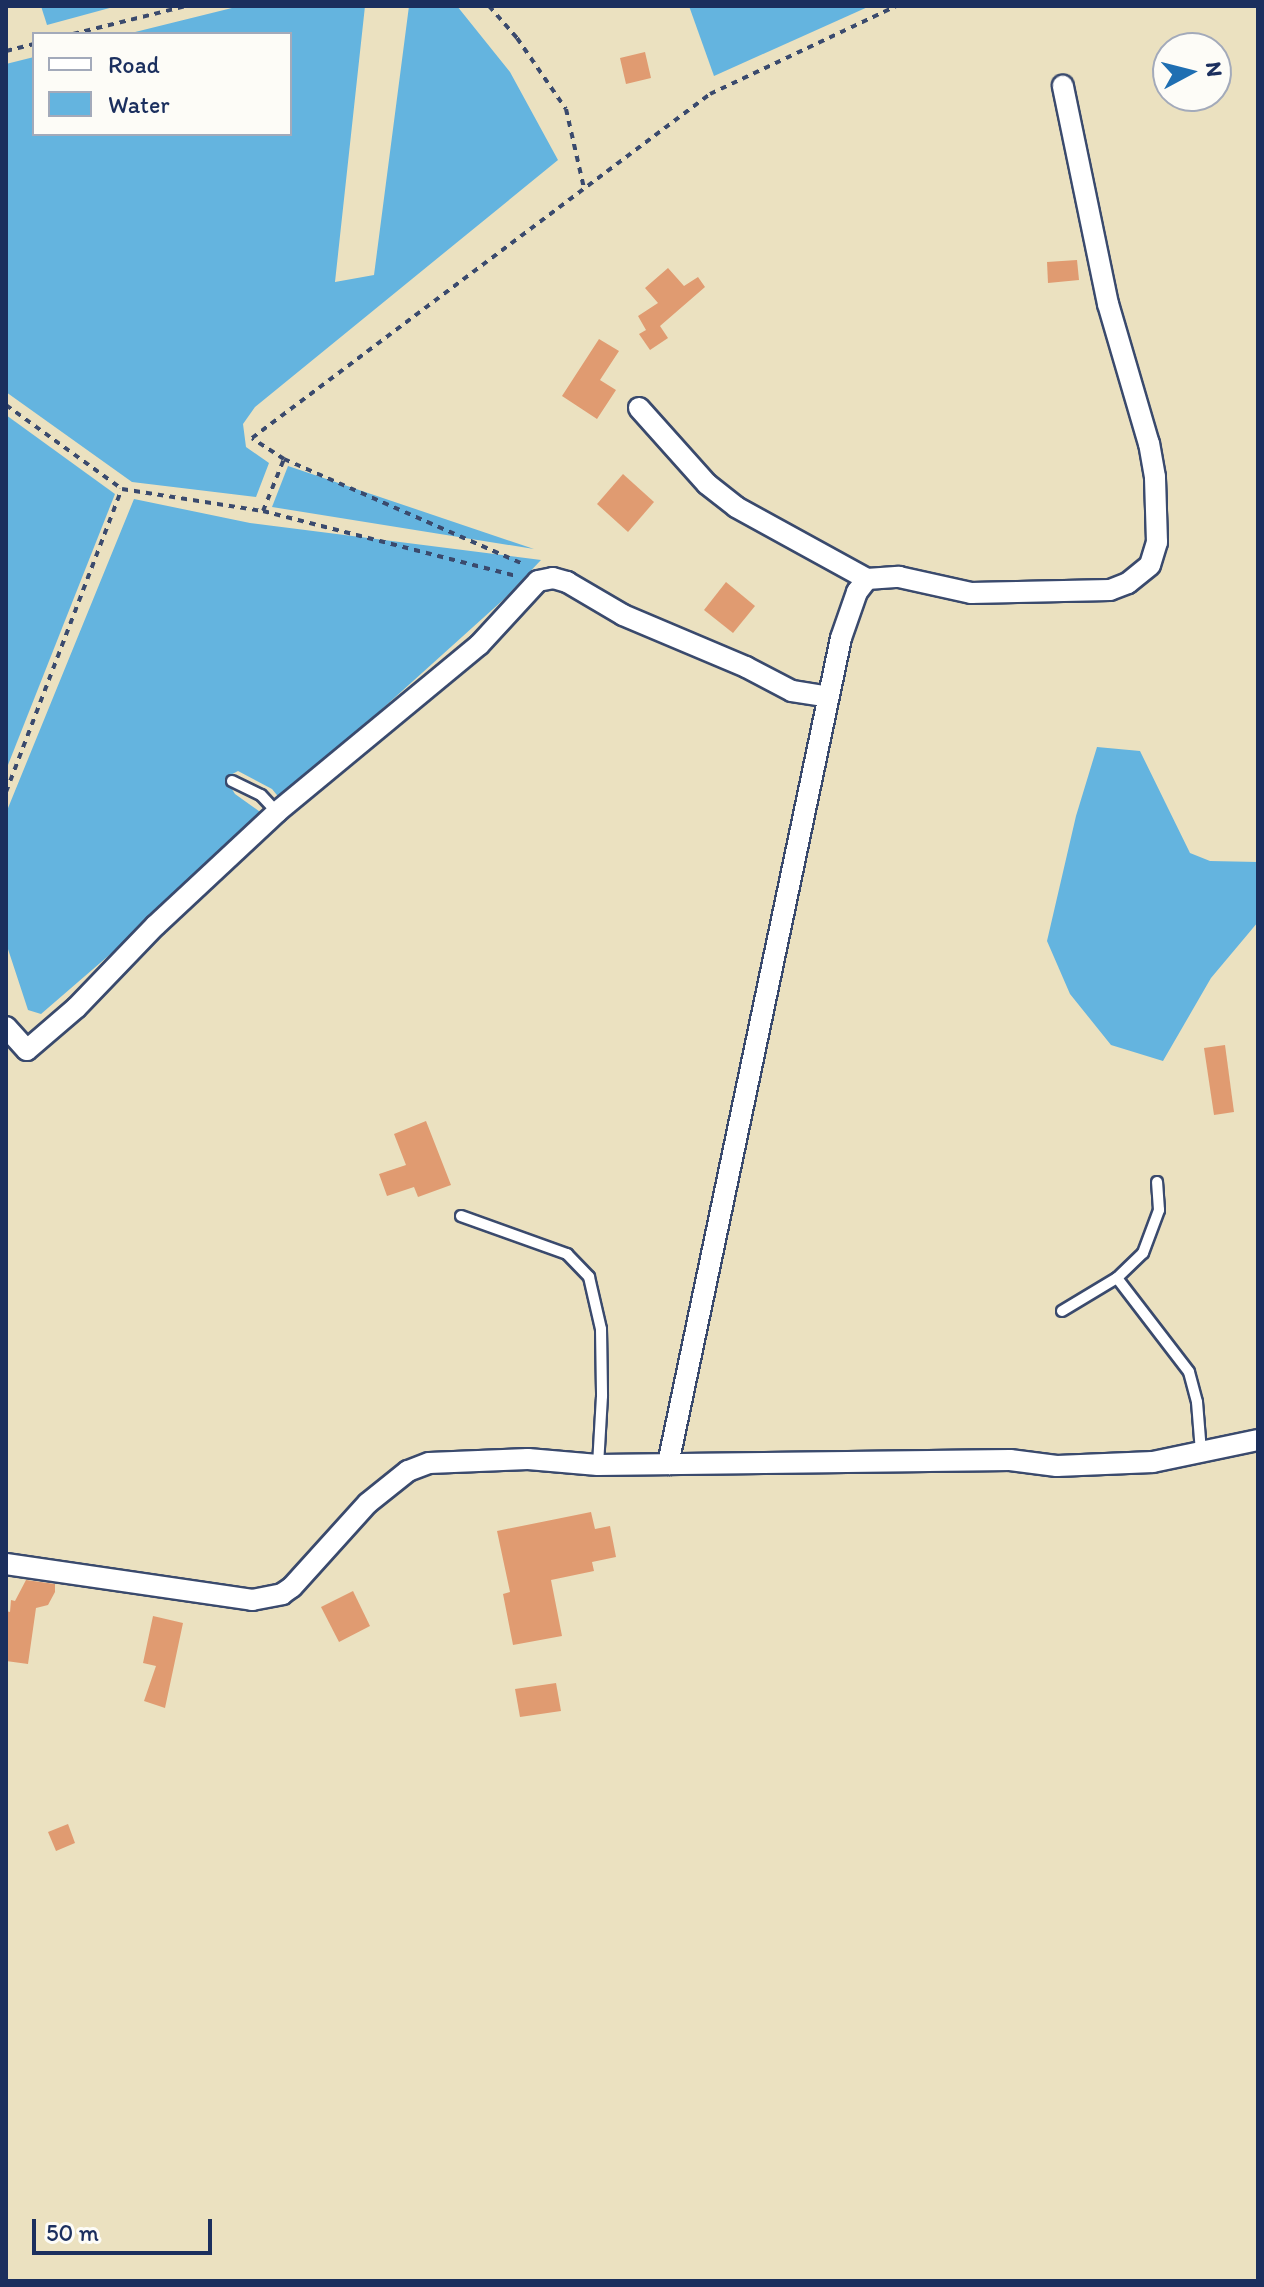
<!DOCTYPE html>
<html>
<head>
<meta charset="utf-8">
<style>
  body { margin:0 }
  #map { position:relative; width:1264px; height:2287px; overflow:hidden; background:#ebe1c0; font-family:Itim,sans-serif }
  div>[style] { position:absolute }
  .water>* { inset:0; background:#64b4df }
  .building>* { inset:0; background:#e09b71 }
  .path>* { height:4px; margin-top:-2px; transform-origin:0; background:repeating-linear-gradient(90deg,#3a4a6d 0 6px,transparent 0 12px) }
  .roads { filter:drop-shadow(2px 0 #3a4a6d) drop-shadow(-2px 0 #3a4a6d) drop-shadow(0 2px #3a4a6d) drop-shadow(0 -2px #3a4a6d) }
  .lane>* { height:10px; margin:-5px; padding:0 5px; transform-origin:5px; border-radius:5px; background:#fff }
  .street>* { height:20px; margin:-10px; padding:0 10px; transform-origin:10px; border-radius:10px; background:#fff }
  span { translate:-50% -50%; white-space:nowrap; text-align:center; line-height:1.15; -webkit-text-stroke:7px #fdfcf7; paint-order:stroke }
  .frame { position:absolute; inset:0; border:8px solid #1b2f5e; pointer-events:none }
  .legend { position:absolute; left:32px; top:32px; width:260px; height:104px; box-sizing:border-box; background:#fdfcf7; border:2px solid #a3aaba; margin:0; padding:10px 14px; list-style:none; font-size:24px; color:#1b2f5e }
  .legend li { display:flex; align-items:center; gap:16px; height:40px }
  .legend b { width:40px; border:2px solid #a3aaba }
  .north { position:absolute; left:1152px; top:32px; width:80px; height:80px; box-sizing:border-box; background:#fdfcf7; border:2px solid #a3aaba; border-radius:50%; rotate:83deg; font-size:22px; font-weight:700; line-height:32px; text-align:center; color:#1b2f5e }
  .north::after { content:''; display:block; margin:auto; width:28px; height:36px; background:#1f6fb2; clip-path:polygon(50% 0,100% 100%,50% 72%,0 100%) }
  .scale { position:absolute; left:32px; top:2219px; width:180px; height:36px; box-sizing:border-box; border:4px solid #1b2f5e; border-top:0; padding-left:10px; font-size:24px; line-height:28px; white-space:nowrap; color:#1b2f5e; -webkit-text-stroke:6px #fdfcf7; paint-order:stroke }
</style>
</head>
<body>
<div id="map">
  <div class="water">
    <i style="clip-path:polygon(41px 6px,117px 6px,47px 25px)"></i>
    <i style="clip-path:polygon(240px 6px,365px 6px,335px 282px,374px 275px,409px 6px,457px 6px,510px 72px,558px 160px,255px 407px,243px 424px,246px 447px,269px 463px,256px 497px,132px 482px,6px 392px,6px 64px,34px 57px,34px 134px,290px 134px,290px 34px,127px 34px)"></i>
    <i style="clip-path:polygon(689px 6px,870px 6px,714px 76px)"></i>
    <i style="clip-path:polygon(6px 415px,115px 494px,6px 770px)"></i>
    <i style="clip-path:polygon(288px 466px,534px 549px,272px 507px)"></i>
    <i style="clip-path:polygon(134px 499px,250px 523px,541px 560px,503px 600px,281px 800px,272px 789px,238px 771px,225px 778px,235px 794px,263px 814px,151px 919px,41px 1014px,28px 1010px,6px 943px,6px 813px)"></i>
    <i style="clip-path:polygon(1097px 747px,1140px 751px,1190px 853px,1210px 861px,1258px 862px,1258px 922px,1211px 978px,1163px 1061px,1111px 1045px,1070px 994px,1047px 941px,1076px 816px)"></i>
  </div>
  <div class="building">
    <i style="clip-path:polygon(645px 52px,651px 78px,626px 84px,620px 58px)"></i>
    <i style="clip-path:polygon(1077px 260px,1079px 280px,1048px 283px,1047px 262px)"></i>
    <i style="clip-path:polygon(668px 268px,684px 286px,698px 277px,705px 287px,660px 326px,668px 338px,650px 350px,639px 334px,646px 330px,638px 316px,658px 303px,645px 288px)"></i>
    <i style="clip-path:polygon(599px 339px,619px 351px,600px 380px,616px 390px,597px 419px,562px 396px)"></i>
    <i style="clip-path:polygon(623px 474px,654px 502px,628px 532px,597px 504px)"></i>
    <i style="clip-path:polygon(726px 582px,755px 606px,733px 633px,704px 610px)"></i>
    <i style="clip-path:polygon(1225px 1045px,1234px 1112px,1214px 1115px,1204px 1048px)"></i>
    <i style="clip-path:polygon(426px 1121px,451px 1185px,418px 1197px,414px 1187px,387px 1196px,379px 1174px,406px 1165px,394px 1134px)"></i>
    <i style="clip-path:polygon(591px 1512px,595px 1529px,610px 1526px,616px 1557px,592px 1562px,594px 1571px,551px 1580px,562px 1636px,513px 1645px,503px 1594px,510px 1592px,497px 1531px)"></i>
    <i style="clip-path:polygon(26px 1580px,55px 1584px,55px 1592px,48px 1605px,36px 1608px,28px 1664px,6px 1661px,6px 1611px,10px 1612px,11px 1600px,15px 1601px)"></i>
    <i style="clip-path:polygon(353px 1591px,370px 1626px,339px 1642px,321px 1607px)"></i>
    <i style="clip-path:polygon(153px 1616px,183px 1623px,165px 1708px,144px 1701px,156px 1666px,143px 1663px)"></i>
    <i style="clip-path:polygon(556px 1683px,561px 1711px,520px 1717px,515px 1689px)"></i>
    <i style="clip-path:polygon(68px 1824px,75px 1843px,56px 1851px,48px 1832px)"></i>
  </div>
  <div class="path">
    <i style="left:489px;top:6px;width:43px;rotate:48.8deg"></i>
    <i style="left:517px;top:38px;width:86px;rotate:55.4deg"></i>
    <i style="left:566px;top:109px;width:81px;rotate:77.2deg"></i>
    <i style="left:73px;top:34px;width:116px;rotate:-13.9deg"></i>
    <i style="left:6px;top:51px;width:29px;rotate:-14deg"></i>
    <i style="left:6px;top:405px;width:143px;rotate:35.9deg"></i>
    <i style="left:122px;top:489px;width:143px;rotate:8.9deg"></i>
    <i style="left:263px;top:511px;width:261px;rotate:14.4deg"></i>
    <i style="left:284px;top:459px;width:263px;rotate:23.7deg"></i>
    <i style="left:263px;top:511px;width:56px;rotate:-68deg"></i>
    <i style="left:284px;top:459px;width:38px;rotate:-147deg"></i>
    <i style="left:252px;top:438px;width:573px;rotate:-36.91deg"></i>
    <i style="left:710px;top:94px;width:206px;rotate:-25.3deg"></i>
    <i style="left:6px;top:792px;width:324px;rotate:-69.1deg"></i>
  </div>
  <div class="roads">
    <div class="lane">
      <i style="left:232px;top:781px;width:32px;rotate:26deg"></i>
      <i style="left:261px;top:795px;width:23px;rotate:47deg"></i>
      <i style="left:461px;top:1216px;width:113px;rotate:19.7deg"></i>
      <i style="left:567px;top:1254px;width:32px;rotate:46deg"></i>
      <i style="left:589px;top:1277px;width:53px;rotate:77deg"></i>
      <i style="left:601px;top:1329px;width:67px;rotate:89.1deg"></i>
      <i style="left:602px;top:1396px;width:69px;rotate:93.3deg"></i>
      <i style="left:1117px;top:1278px;width:118px;rotate:52.5deg"></i>
      <i style="left:1189px;top:1372px;width:31px;rotate:75deg"></i>
      <i style="left:1197px;top:1402px;width:50px;rotate:85.4deg"></i>
      <i style="left:1062px;top:1311px;width:64px;rotate:-31deg"></i>
      <i style="left:1117px;top:1278px;width:36px;rotate:-44deg"></i>
      <i style="left:1143px;top:1253px;width:46px;rotate:-69.6deg"></i>
      <i style="left:1159px;top:1210px;width:28px;rotate:-94deg"></i>
    </div>
    <div class="street">
      <i style="left:639px;top:408px;width:102px;rotate:48.2deg"></i>
      <i style="left:707px;top:484px;width:37px;rotate:38deg"></i>
      <i style="left:736px;top:507px;width:149px;rotate:28.8deg"></i>
      <i style="left:867px;top:579px;width:32px;rotate:-4deg"></i>
      <i style="left:899px;top:577px;width:74px;rotate:12.5deg"></i>
      <i style="left:971px;top:593px;width:139px;rotate:-1.2deg"></i>
      <i style="left:1110px;top:590px;width:19px;rotate:-21deg"></i>
      <i style="left:1128px;top:583px;width:28px;rotate:-39deg"></i>
      <i style="left:1150px;top:565px;width:24px;rotate:-73deg"></i>
      <i style="left:1157px;top:542px;width:65px;rotate:-91.8deg"></i>
      <i style="left:1155px;top:477px;width:34px;rotate:-100deg"></i>
      <i style="left:1149px;top:444px;width:146px;rotate:-106.3deg"></i>
      <i style="left:1108px;top:304px;width:223px;rotate:-101.7deg"></i>
      <i style="left:6px;top:1027px;width:31px;rotate:48deg"></i>
      <i style="left:27px;top:1050px;width:65px;rotate:-40.6deg"></i>
      <i style="left:76px;top:1008px;width:115px;rotate:-46.1deg"></i>
      <i style="left:156px;top:925px;width:166px;rotate:-43deg"></i>
      <i style="left:277px;top:812px;width:262px;rotate:-39.6deg"></i>
      <i style="left:479px;top:645px;width:87px;rotate:-47.3deg"></i>
      <i style="left:538px;top:581px;width:15px;rotate:-11deg"></i>
      <i style="left:553px;top:578px;width:15px;rotate:16deg"></i>
      <i style="left:567px;top:582px;width:65px;rotate:30.5deg"></i>
      <i style="left:623px;top:615px;width:134px;rotate:22.9deg"></i>
      <i style="left:746px;top:667px;width:52px;rotate:27.6deg"></i>
      <i style="left:792px;top:691px;width:36px;rotate:9deg"></i>
      <i style="left:668px;top:1464px;width:844px;rotate:-78.17deg"></i>
      <i style="left:841px;top:638px;width:49px;rotate:-70.8deg"></i>
      <i style="left:857px;top:592px;width:16px;rotate:-52deg"></i>
      <i style="left:6px;top:1564px;width:249px;rotate:8.3deg"></i>
      <i style="left:252px;top:1600px;width:31px;rotate:-11deg"></i>
      <i style="left:282px;top:1594px;width:12px;rotate:-35deg"></i>
      <i style="left:292px;top:1587px;width:113px;rotate:-47.9deg"></i>
      <i style="left:368px;top:1503px;width:51px;rotate:-38.7deg"></i>
      <i style="left:408px;top:1471px;width:22px;rotate:-21deg"></i>
      <i style="left:429px;top:1463px;width:99px;rotate:-2.3deg"></i>
      <i style="left:528px;top:1459px;width:70px;rotate:4.9deg"></i>
      <i style="left:598px;top:1465px;width:412px;rotate:-0.7deg"></i>
      <i style="left:1010px;top:1460px;width:47px;rotate:7.3deg"></i>
      <i style="left:1057px;top:1466px;width:96px;rotate:-2.4deg"></i>
      <i style="left:1153px;top:1462px;width:107px;rotate:-11.8deg"></i>
    </div>
  </div>
  <div class="frame"></div>
  <ul class="legend">
  <li><b style="height:10px;background:#fff"></b>Road</li>
  <li><b style="height:22px;background:#64b4df"></b>Water</li>
  </ul>
  <div class="north">N</div>
  <div class="scale">50 m</div>
</div>
</body>
</html>
